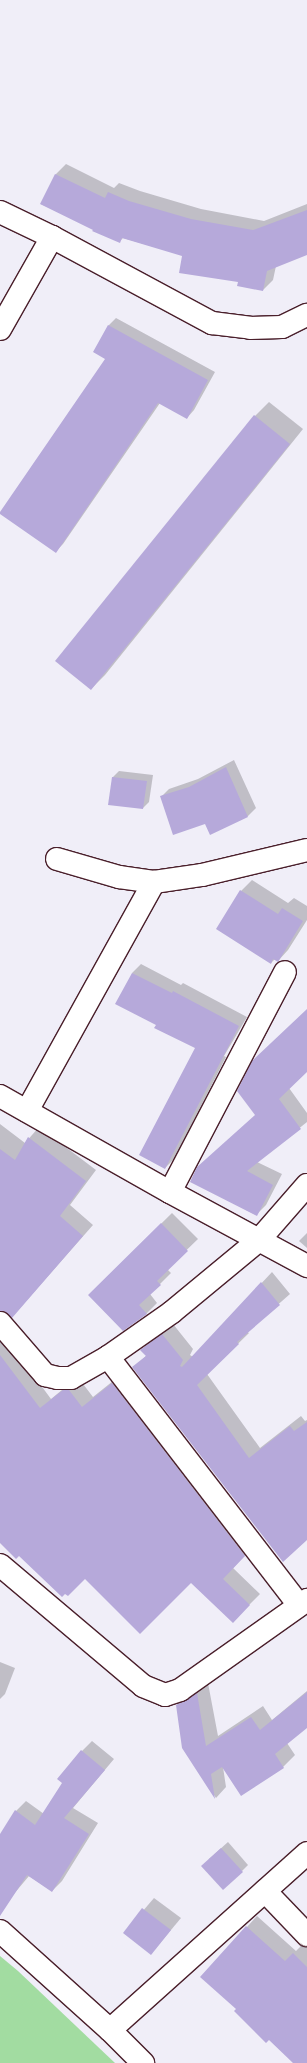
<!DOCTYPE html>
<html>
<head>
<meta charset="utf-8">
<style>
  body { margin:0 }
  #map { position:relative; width:307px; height:2063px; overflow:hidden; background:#f0eef8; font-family:"Indie Flower",sans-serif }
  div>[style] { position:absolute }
  .green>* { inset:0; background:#a2dca1 }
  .shadow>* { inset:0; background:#0003 }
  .building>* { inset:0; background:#b6a9da }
  .roads { filter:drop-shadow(1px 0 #4a1f2b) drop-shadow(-1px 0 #4a1f2b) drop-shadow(0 1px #4a1f2b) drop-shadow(0 -1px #4a1f2b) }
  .minor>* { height:22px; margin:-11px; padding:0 11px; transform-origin:11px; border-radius:11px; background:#fff }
  .tertiary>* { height:22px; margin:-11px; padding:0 11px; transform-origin:11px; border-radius:11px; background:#fff }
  span { translate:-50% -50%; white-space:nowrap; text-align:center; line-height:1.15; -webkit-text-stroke:3px #fff; paint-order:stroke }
</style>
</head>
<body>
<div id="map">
  <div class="green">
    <i style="clip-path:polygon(0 1956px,18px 1971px,115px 2063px,0 2063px)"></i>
  </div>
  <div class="shadow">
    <i style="clip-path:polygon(66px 164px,114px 188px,119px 183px,140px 191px,201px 209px,264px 221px,307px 204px,307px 254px,276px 266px,273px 280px,263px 290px,183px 255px,123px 238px,120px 241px,41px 204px,56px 174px)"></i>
    <i style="clip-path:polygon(116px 318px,215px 372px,194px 410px,187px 418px,160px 403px,63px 544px,56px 551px,106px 358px,94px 352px,109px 325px)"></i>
    <i style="clip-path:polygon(269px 402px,303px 429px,105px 675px,91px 689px,57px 661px,255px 416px)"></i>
    <i style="clip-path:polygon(234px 760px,256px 808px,248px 816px,206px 822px,161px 797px,169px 789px,198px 779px)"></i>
    <i style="clip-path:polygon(119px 771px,153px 775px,149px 802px,143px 808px,109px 804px,113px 777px)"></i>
    <i style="clip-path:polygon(252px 880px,288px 903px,294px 898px,307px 906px,307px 920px,288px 950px,278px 961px,275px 959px,271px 963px,241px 891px)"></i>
    <i style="clip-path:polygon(141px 964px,181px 985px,183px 983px,247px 1017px,224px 1056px,226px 1057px,174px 1159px,165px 1168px,196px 1048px,157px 1025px,132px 973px)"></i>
    <i style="clip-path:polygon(307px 1010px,307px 1071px,289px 1088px,307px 1113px,307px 1122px,257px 1162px,282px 1174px,266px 1205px,256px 1215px,191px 1181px,256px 1115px)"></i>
    <i style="clip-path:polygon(0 1124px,25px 1143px,39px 1127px,96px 1170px,70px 1205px,93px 1225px,12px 1317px,4px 1310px,0 1310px)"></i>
    <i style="clip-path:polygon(172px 1213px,198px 1239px,167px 1269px,171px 1273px,150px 1294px,157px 1303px,146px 1314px,89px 1295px)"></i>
    <i style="clip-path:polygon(307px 1233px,307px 1248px,299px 1241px)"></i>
    <i style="clip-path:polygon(272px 1272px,290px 1294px,247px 1332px,249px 1333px,207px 1374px,260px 1448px,301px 1416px,305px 1421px,307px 1420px,307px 1538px,133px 1368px,147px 1355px,142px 1350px,152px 1339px,173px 1324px,193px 1349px,190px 1355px,193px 1357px)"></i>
    <i style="clip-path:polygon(0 1317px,23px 1361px,51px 1399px,74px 1380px,80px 1380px,93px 1397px,123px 1373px,255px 1544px,233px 1568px,260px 1594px,243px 1611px,191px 1582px,85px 1578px,19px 1555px,0 1542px)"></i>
    <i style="clip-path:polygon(0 1662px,15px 1668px,5px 1694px,0 1699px)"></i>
    <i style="clip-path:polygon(208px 1683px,218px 1736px,263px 1706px,272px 1720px,307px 1691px,307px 1726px,287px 1743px,295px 1755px,283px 1767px,241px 1794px,223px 1767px,226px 1787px,216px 1798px,183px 1748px,177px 1705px,188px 1693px)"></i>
    <i style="clip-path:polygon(92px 1741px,114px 1759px,73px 1808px,98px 1823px,62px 1881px,52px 1891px,29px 1876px,13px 1895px,0 1886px,0 1836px,16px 1811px,26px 1801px,44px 1814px,82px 1751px)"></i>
    <i style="clip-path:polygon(228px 1842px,248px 1865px,242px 1871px,209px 1859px)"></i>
    <i style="clip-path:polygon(154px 1898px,181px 1918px,151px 1954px,124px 1933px)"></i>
    <i style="clip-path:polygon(257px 1916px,296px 1951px,304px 1943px,307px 1947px,307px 2063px,294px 2063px,238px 2009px,247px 1927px)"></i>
  </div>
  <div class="building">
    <i style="clip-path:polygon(55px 174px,105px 198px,108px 192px,129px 201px,191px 219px,253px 230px,307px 210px,307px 255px,267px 271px,263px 291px,237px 286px,238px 282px,179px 273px,182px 256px,122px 238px,120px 243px,92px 231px,93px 230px,40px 204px)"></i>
    <i style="clip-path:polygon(108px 325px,208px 380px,187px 419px,158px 403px,56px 553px,0 514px,0 512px,105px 359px,93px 352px)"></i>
    <i style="clip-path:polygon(254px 415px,290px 444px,91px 690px,55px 661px)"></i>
    <i style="clip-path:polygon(226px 767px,248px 817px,210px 835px,205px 824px,173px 835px,160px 796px,189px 787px)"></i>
    <i style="clip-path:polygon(112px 777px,147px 781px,143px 809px,108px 805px)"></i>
    <i style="clip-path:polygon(240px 890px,278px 914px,282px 908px,303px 921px,278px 962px,273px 959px,271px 964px,216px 929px)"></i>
    <i style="clip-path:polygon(132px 973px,172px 993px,173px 991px,239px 1026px,165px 1169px,139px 1155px,195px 1048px,154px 1028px,156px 1025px,115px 1004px)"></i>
    <i style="clip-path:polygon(307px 1009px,307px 1072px,279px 1099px,301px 1129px,247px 1171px,273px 1185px,257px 1216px,190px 1182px,197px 1167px,255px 1115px,237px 1091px,252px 1061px)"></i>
    <i style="clip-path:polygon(28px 1137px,86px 1181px,60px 1216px,83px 1236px,12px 1318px,4px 1311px,0 1311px,0 1149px,15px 1160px)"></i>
    <i style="clip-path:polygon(161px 1223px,188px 1251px,157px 1281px,161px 1285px,139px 1305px,147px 1314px,123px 1331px,88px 1295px)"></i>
    <i style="clip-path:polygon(261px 1282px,280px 1305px,237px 1342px,239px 1344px,197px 1385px,249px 1458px,290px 1426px,294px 1431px,307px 1422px,307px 1540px,283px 1562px,132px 1367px,146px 1356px,140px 1350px,162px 1334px,183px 1360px,180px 1366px,182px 1367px)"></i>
    <i style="clip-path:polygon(0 1355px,40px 1408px,63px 1390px,69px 1390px,82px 1407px,112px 1383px,245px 1556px,223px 1579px,250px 1605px,233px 1623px,191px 1583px,140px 1634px,85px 1579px,68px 1596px,65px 1594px,62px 1597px,19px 1556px,16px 1559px,0 1543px)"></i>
    <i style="clip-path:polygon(307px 1692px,307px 1728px,275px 1754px,284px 1768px,241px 1796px,222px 1767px,211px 1774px,215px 1799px,182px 1748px,176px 1705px,187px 1700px,197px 1693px,206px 1746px,251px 1717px,260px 1730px)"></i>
    <i style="clip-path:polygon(81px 1750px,105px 1770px,64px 1818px,89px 1834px,52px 1892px,27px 1875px,0 1916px,0 1834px,15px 1810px,35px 1825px,62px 1783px,57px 1779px)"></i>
    <i style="clip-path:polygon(221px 1848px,243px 1872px,223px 1890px,201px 1866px)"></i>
    <i style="clip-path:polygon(142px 1908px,171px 1930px,151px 1955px,123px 1933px)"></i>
    <i style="clip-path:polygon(246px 1926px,285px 1961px,293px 1953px,307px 1967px,307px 2063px,293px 2063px,269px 2040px,266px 2043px,234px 2011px,236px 2009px,200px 1977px)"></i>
  </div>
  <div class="roads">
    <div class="minor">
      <i style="left:0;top:329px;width:106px;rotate:-60.5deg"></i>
      <i style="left:57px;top:859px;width:65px;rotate:16.2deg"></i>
      <i style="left:119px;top:877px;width:35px;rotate:8deg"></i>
      <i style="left:154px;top:882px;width:49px;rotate:-8.3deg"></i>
      <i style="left:202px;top:875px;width:108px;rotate:-13.4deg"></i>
      <i style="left:0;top:1096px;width:195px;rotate:29.5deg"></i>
      <i style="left:170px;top:1192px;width:156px;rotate:28.4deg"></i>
      <i style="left:27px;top:1111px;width:262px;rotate:-61deg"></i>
      <i style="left:170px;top:1192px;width:248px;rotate:-62.4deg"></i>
      <i style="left:0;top:1323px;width:69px;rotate:49.1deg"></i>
      <i style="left:45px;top:1375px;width:13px;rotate:13deg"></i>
      <i style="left:58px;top:1378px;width:13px"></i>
      <i style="left:71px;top:1378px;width:43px;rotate:-29.6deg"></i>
      <i style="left:108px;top:1357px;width:78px;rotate:-35.1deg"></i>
      <i style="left:172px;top:1312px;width:113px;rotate:-39.6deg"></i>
      <i style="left:259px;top:1240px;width:73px;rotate:-48.9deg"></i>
      <i style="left:108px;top:1357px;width:313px;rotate:52.4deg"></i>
      <i style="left:0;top:1565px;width:187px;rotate:40.2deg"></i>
      <i style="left:143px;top:1686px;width:24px;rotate:22deg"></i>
      <i style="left:165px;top:1695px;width:16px;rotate:-18deg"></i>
      <i style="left:180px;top:1690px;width:156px;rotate:-35.3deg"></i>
      <i style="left:265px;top:1891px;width:61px;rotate:46.3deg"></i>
      <i style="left:0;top:1931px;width:148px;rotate:42deg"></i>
      <i style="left:110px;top:2030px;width:47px;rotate:45deg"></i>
      <i style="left:110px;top:2030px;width:265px;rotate:-41.9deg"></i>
    </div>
    <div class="tertiary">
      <i style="left:0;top:212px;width:58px;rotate:25.7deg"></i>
      <i style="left:52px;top:237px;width:182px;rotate:28.3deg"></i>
      <i style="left:212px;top:323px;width:38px;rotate:7deg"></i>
      <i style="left:250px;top:328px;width:32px;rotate:-2deg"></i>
      <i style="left:282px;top:327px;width:28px;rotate:-26deg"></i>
    </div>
  </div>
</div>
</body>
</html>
